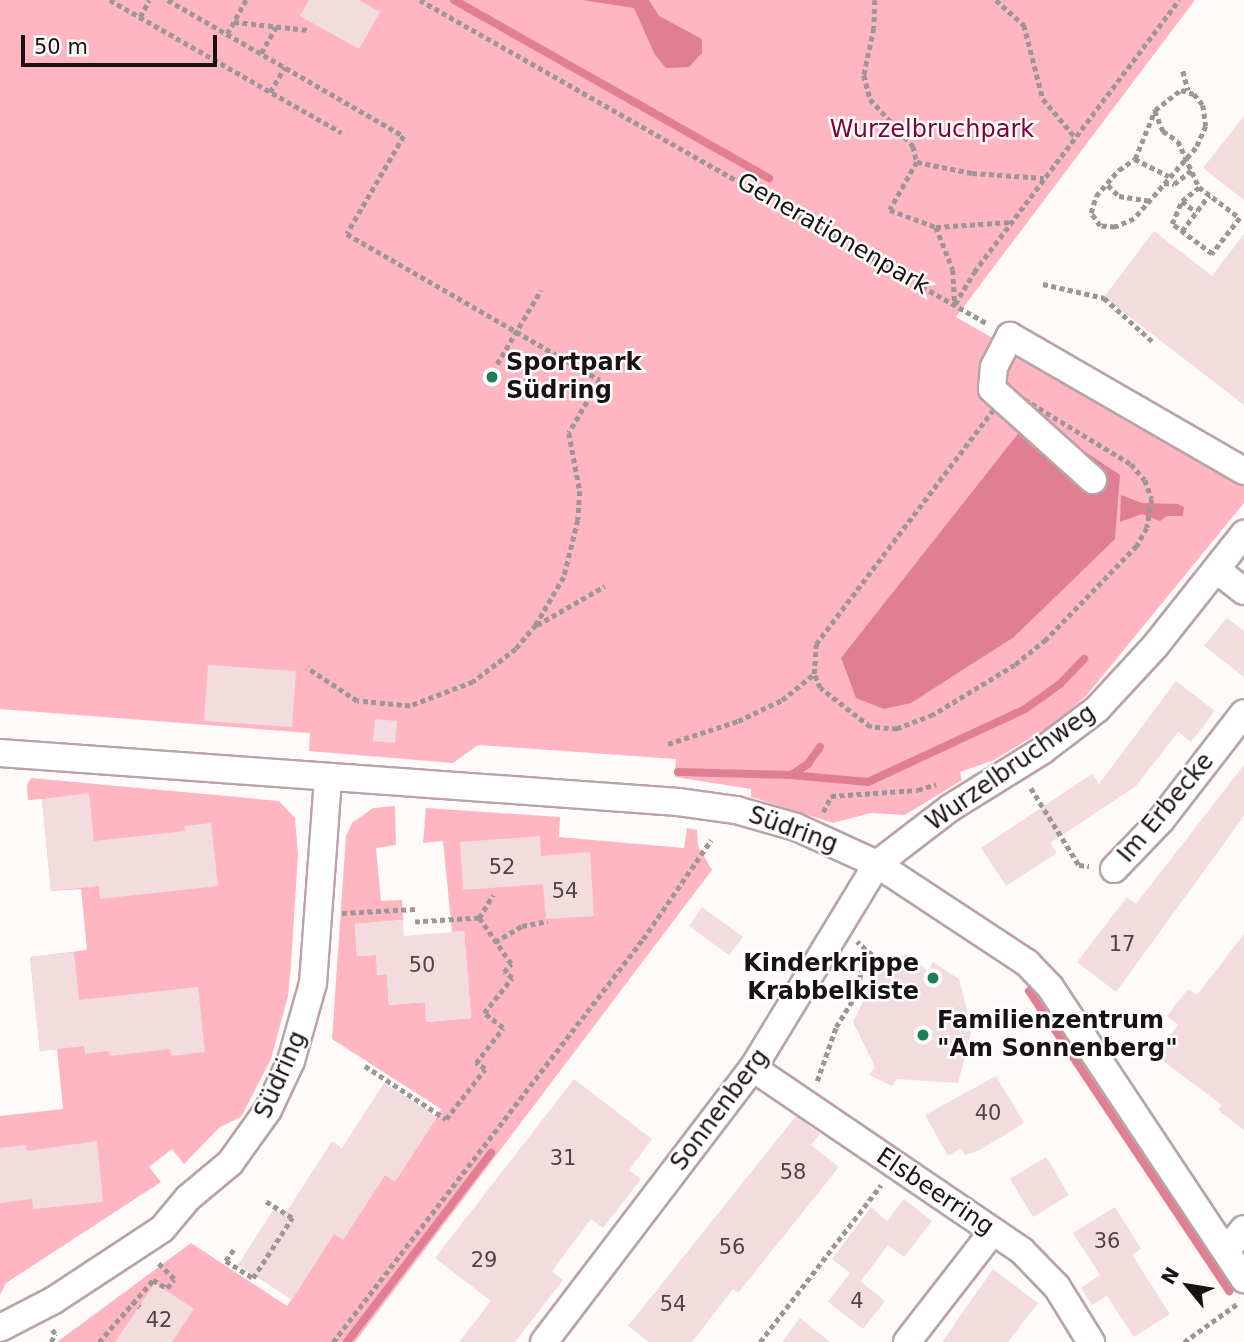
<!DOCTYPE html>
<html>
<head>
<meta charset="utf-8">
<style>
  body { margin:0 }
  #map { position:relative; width:1244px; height:1342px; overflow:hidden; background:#fffafa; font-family:"DejaVu Sans",sans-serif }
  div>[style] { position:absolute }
  .green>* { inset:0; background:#ffb6c0 }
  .water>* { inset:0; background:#e07f8f }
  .stream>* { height:8px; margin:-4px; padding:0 4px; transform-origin:4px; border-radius:4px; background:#e07f8f }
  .building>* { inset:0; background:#f2dcde }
  .path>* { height:4.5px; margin-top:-2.25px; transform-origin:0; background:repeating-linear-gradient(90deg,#9c9696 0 5px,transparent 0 8.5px) }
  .roads { filter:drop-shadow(2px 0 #b9a3a6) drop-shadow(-2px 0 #b9a3a6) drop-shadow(0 2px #b9a3a6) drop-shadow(0 -2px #b9a3a6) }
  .minor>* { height:26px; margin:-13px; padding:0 13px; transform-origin:13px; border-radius:13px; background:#fff }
  .dots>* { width:19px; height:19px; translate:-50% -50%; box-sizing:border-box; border:4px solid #fff; border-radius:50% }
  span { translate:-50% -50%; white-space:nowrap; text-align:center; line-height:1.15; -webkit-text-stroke:5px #fff; paint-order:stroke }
  .number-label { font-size:21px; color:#4f4445 }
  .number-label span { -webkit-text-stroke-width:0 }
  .park-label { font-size:24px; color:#7e012f }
  .street-label { font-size:24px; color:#191112 }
  .poi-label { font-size:24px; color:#191112; font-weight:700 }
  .left { translate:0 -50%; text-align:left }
  .right { translate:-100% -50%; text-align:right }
  .north { position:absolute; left:1153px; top:1251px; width:70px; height:70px; -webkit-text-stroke:5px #fff; paint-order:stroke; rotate:300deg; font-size:19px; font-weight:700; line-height:28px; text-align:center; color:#191112 }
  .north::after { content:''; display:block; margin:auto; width:24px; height:32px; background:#191112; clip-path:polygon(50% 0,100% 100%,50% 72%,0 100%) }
  .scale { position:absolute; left:21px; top:35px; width:196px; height:32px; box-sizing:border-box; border:4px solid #191112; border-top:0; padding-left:9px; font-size:21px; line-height:24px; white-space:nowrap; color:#191112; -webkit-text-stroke:5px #fff; paint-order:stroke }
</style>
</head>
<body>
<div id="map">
  <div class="green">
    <i style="clip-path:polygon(0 0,1195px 0,956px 317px,1244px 482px,1244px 503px,1087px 695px,1055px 723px,994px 760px,960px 772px,962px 780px,905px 815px,871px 813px,833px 823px,751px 797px,751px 789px,675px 777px,676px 759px,478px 745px,453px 763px,309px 751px,310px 733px,0 709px)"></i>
    <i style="clip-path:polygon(31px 778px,279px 801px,295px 818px,298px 854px,291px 965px,288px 996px,271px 1059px,241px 1117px,220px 1127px,184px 1164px,172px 1149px,149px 1167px,161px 1182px,6px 1283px,0 1295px,0 1116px,63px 1109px,57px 1049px,40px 1051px,30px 957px,87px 950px,81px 889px,51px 891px,42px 799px,28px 800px,27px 785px)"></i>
    <i style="clip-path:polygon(395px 806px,396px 845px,376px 848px,381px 901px,402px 900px,403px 920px,355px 924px,357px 956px,376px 955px,378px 975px,387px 974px,389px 1005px,425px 1002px,427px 1022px,471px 1018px,464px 931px,452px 932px,443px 841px,423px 843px,426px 808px,560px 817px,559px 837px,684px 848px,687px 828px,697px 830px,698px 846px,712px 870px,355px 1342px,57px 1342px,191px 1243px,287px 1306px,334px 1234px,343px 1239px,385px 1175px,395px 1181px,437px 1117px,441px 1109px,332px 1039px,346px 836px,352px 823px,373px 808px)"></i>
  </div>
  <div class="water">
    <i style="clip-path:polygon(582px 0,649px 0,659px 16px,702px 39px,702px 53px,689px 67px,666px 68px,655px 55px,634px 8px)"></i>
    <i style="clip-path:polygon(1032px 416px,1120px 475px,1115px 539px,1014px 637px,911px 703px,884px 709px,856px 698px,841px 658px)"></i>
    <i style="clip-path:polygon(1121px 495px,1142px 503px,1178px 504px,1184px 507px,1183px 516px,1167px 516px,1160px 521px,1142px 514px,1120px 522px)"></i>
  </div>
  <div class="stream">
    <i style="left:454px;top:0;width:362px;rotate:29.5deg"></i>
    <i style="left:678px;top:772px;width:113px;rotate:1.5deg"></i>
    <i style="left:791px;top:775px;width:20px;rotate:-33deg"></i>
    <i style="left:808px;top:764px;width:21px;rotate:-55deg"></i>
    <i style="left:791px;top:775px;width:77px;rotate:5.2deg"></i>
    <i style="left:868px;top:782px;width:173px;rotate:-24.9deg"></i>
    <i style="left:1025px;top:709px;width:43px;rotate:-35.5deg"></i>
    <i style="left:1060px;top:684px;width:35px;rotate:-46deg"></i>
    <i style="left:1029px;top:991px;width:361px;rotate:56.3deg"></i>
    <i style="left:347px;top:1342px;width:238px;rotate:-52.7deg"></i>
  </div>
  <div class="building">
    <i style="clip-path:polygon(309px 0,359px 0,380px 12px,359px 49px,300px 16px)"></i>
    <i style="clip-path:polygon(1244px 116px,1244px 200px,1203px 168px)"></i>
    <i style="clip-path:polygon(1154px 231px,1212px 276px,1244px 234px,1244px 405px,1104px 297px)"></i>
    <i style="clip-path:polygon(1227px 618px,1244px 631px,1244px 677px,1204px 646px)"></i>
    <i style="clip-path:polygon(208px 665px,296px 671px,292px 727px,204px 721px)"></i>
    <i style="clip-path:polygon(1176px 681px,1215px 711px,1191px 742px,1178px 732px,1136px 786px,1050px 843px,1057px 853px,1006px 886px,981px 848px,1092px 774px,1099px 784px)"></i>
    <i style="clip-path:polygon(375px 719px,397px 721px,395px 743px,373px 741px)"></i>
    <i style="clip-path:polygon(1244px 765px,1244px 816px,1116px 992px,1077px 962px,1127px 897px,1136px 904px)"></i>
    <i style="clip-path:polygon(89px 793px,94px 841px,185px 831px,184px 826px,211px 823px,218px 886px,100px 899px,99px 886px,51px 891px,42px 799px)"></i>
    <i style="clip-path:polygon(540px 836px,541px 856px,590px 852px,594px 916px,546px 919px,543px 884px,463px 890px,460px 842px)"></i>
    <i style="clip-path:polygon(702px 907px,743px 937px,729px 955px,689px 926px)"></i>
    <i style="clip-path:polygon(403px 920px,404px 936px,464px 931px,471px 1018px,426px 1022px,425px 1002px,389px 1005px,387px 974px,377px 975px,376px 955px,357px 956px,355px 924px)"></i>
    <i style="clip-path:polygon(1244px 934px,1244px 1130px,1218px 1110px,1222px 1105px,1155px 1055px,1178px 1025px,1167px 1016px,1188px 989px,1197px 995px)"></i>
    <i style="clip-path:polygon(74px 952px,79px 1000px,198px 987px,205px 1052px,171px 1056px,170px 1049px,110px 1056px,109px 1051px,85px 1054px,84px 1046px,40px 1051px,30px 957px)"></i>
    <i style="clip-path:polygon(908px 954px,928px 971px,933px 962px,959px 979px,972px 1029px,958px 1083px,897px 1079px,892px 1086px,869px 1075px,875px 1067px,853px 1022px,874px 979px,868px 971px)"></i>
    <i style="clip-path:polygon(996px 1076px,1024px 1123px,980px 1150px,965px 1155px,961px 1148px,948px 1156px,925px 1115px)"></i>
    <i style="clip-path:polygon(574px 1079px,652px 1139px,629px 1170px,641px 1179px,603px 1228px,591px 1219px,552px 1271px,563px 1280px,515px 1342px,459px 1342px,491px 1301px,435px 1258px)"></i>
    <i style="clip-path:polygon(384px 1083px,437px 1117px,395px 1182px,385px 1175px,343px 1240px,334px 1234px,292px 1300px,238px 1265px,274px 1209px,284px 1216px,332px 1141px,342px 1148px)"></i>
    <i style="clip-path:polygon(796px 1116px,820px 1134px,811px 1145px,839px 1167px,738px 1293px,733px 1289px,692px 1342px,649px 1342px,628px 1326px)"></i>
    <i style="clip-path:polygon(97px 1141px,103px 1202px,33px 1209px,32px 1199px,0 1203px,0 1148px,26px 1145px,27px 1151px)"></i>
    <i style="clip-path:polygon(1046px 1157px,1069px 1195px,1033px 1217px,1010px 1179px)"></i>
    <i style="clip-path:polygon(904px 1199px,932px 1221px,904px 1257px,888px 1245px,861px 1281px,853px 1275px,885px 1301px,863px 1329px,828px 1302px,850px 1273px,832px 1259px,871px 1207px,887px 1221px)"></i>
    <i style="clip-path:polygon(1115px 1207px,1141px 1249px,1132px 1255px,1170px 1314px,1134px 1337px,1107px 1296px,1092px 1305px,1081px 1288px,1100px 1275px,1073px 1233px)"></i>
    <i style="clip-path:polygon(993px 1269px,1038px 1303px,1008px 1342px,942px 1342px)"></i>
    <i style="clip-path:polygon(155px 1283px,194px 1309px,172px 1342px,115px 1342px)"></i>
    <i style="clip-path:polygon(800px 1318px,830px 1342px,782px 1342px)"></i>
  </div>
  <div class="path">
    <i style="left:110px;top:0;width:267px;rotate:29.8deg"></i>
    <i style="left:168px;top:0;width:272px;rotate:30deg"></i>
    <i style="left:404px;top:136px;width:113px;rotate:120.2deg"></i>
    <i style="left:347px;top:234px;width:292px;rotate:30deg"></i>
    <i style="left:600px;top:380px;width:61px;rotate:120.3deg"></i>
    <i style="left:569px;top:433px;width:59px;rotate:79.3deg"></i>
    <i style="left:580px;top:491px;width:29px;rotate:94deg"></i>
    <i style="left:578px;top:520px;width:59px;rotate:103.8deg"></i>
    <i style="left:564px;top:577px;width:56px;rotate:120.3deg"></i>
    <i style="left:536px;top:625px;width:31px;rotate:130deg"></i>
    <i style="left:516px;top:649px;width:54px;rotate:142.5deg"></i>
    <i style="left:473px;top:682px;width:67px;rotate:159.1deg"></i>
    <i style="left:410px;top:706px;width:53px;rotate:-174.6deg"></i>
    <i style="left:357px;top:701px;width:60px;rotate:-146.6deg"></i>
    <i style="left:420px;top:0;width:654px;rotate:29.7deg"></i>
    <i style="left:875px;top:0;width:28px;rotate:92deg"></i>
    <i style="left:874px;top:28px;width:48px;rotate:102deg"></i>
    <i style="left:864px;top:75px;width:25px;rotate:76deg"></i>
    <i style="left:870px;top:99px;width:64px;rotate:47.5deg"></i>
    <i style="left:913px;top:146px;width:16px;rotate:76deg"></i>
    <i style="left:917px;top:162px;width:55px;rotate:119.4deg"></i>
    <i style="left:890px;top:210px;width:49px;rotate:20.3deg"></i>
    <i style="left:936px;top:227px;width:46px;rotate:68.4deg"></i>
    <i style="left:953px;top:270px;width:33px;rotate:87deg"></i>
    <i style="left:996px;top:0;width:38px;rotate:42deg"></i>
    <i style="left:1024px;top:25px;width:76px;rotate:75.6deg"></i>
    <i style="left:1043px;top:99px;width:50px;rotate:49.9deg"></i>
    <i style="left:140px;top:17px;width:19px;rotate:-62deg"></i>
    <i style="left:234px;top:22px;width:75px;rotate:6.1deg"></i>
    <i style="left:227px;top:34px;width:39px;rotate:-61deg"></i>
    <i style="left:261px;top:53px;width:30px;rotate:-60deg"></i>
    <i style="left:1183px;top:71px;width:20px;rotate:75deg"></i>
    <i style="left:1181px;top:90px;width:14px;rotate:17deg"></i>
    <i style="left:1194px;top:94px;width:14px;rotate:51deg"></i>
    <i style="left:1203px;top:105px;width:21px;rotate:82deg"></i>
    <i style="left:1206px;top:126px;width:24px;rotate:114deg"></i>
    <i style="left:1196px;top:148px;width:94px;rotate:131.1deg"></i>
    <i style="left:1134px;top:219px;width:21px;rotate:157deg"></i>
    <i style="left:1115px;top:227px;width:15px;rotate:-176deg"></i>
    <i style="left:1100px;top:226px;width:16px;rotate:-125deg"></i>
    <i style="left:1091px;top:213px;width:18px;rotate:-74deg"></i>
    <i style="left:1096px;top:196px;width:35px;rotate:-49deg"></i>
    <i style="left:1119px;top:170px;width:19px;rotate:-35deg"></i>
    <i style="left:1135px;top:159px;width:53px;rotate:-67.8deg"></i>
    <i style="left:1155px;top:110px;width:33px;rotate:-38deg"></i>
    <i style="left:270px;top:92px;width:29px;rotate:-59deg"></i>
    <i style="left:1155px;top:111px;width:22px;rotate:68deg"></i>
    <i style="left:1163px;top:131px;width:18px;rotate:34deg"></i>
    <i style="left:1178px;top:141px;width:51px;rotate:65.5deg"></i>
    <i style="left:1135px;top:159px;width:38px;rotate:27deg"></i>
    <i style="left:917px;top:162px;width:56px;rotate:11.3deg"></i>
    <i style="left:972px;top:173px;width:72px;rotate:4deg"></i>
    <i style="left:1164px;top:183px;width:10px;rotate:6deg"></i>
    <i style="left:1174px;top:184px;width:23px;rotate:-38deg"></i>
    <i style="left:1108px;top:185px;width:16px;rotate:45deg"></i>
    <i style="left:1119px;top:196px;width:32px;rotate:9deg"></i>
    <i style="left:1199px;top:187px;width:51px;rotate:37.1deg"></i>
    <i style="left:1240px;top:218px;width:46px;rotate:127.9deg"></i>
    <i style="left:1212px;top:254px;width:50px;rotate:-143.1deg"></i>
    <i style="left:1172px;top:224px;width:25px;rotate:-67deg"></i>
    <i style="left:1182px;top:201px;width:22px;rotate:-39deg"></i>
    <i style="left:1182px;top:201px;width:18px;rotate:38deg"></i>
    <i style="left:936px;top:227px;width:75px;rotate:-3.8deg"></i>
    <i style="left:1182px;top:231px;width:45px;rotate:-53.1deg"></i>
    <i style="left:1043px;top:284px;width:63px;rotate:12.9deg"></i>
    <i style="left:1104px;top:298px;width:66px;rotate:41.9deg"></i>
    <i style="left:955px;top:304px;width:37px;rotate:-59deg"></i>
    <i style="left:974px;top:272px;width:341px;rotate:-53deg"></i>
    <i style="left:497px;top:364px;width:86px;rotate:-59.3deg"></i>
    <i style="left:1017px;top:395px;width:133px;rotate:31.2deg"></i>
    <i style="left:1131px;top:464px;width:21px;rotate:49deg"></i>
    <i style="left:1145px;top:480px;width:20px;rotate:70deg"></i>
    <i style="left:1152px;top:499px;width:29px;rotate:100deg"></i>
    <i style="left:1147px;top:528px;width:21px;rotate:119deg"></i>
    <i style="left:1137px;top:546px;width:131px;rotate:134.1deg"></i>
    <i style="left:1046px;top:640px;width:40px;rotate:141deg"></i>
    <i style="left:1015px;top:665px;width:96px;rotate:148.6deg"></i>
    <i style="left:933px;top:715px;width:39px;rotate:159deg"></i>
    <i style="left:897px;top:729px;width:27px;rotate:-176deg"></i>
    <i style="left:870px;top:727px;width:63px;rotate:-142deg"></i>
    <i style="left:820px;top:688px;width:15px;rotate:-113deg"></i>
    <i style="left:814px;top:674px;width:30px;rotate:-86deg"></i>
    <i style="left:816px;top:644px;width:305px;rotate:-52.9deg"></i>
    <i style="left:1000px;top:401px;width:18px;rotate:-19deg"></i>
    <i style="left:537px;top:625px;width:78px;rotate:-29.8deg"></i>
    <i style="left:668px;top:744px;width:74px;rotate:-18.2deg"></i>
    <i style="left:738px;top:721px;width:49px;rotate:-25.5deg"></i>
    <i style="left:782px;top:700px;width:41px;rotate:-39.1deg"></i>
    <i style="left:1031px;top:788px;width:91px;rotate:58.1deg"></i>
    <i style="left:1079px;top:865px;width:10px;rotate:6deg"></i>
    <i style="left:823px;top:812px;width:18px;rotate:-63deg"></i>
    <i style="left:831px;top:796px;width:87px;rotate:-3.9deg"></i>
    <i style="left:918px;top:790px;width:19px;rotate:-18deg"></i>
    <i style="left:342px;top:913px;width:73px;rotate:-3.1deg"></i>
    <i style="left:479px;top:918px;width:27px;rotate:-59deg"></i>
    <i style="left:495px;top:942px;width:31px;rotate:-31deg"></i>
    <i style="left:522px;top:926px;width:26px;rotate:-11deg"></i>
    <i style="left:860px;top:988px;width:23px;rotate:10deg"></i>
    <i style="left:365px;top:1066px;width:97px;rotate:33.2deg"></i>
    <i style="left:446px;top:1119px;width:63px;rotate:-52deg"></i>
    <i style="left:485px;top:1069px;width:11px;rotate:-146deg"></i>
    <i style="left:476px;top:1063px;width:44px;rotate:-52.4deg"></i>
    <i style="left:503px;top:1028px;width:24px;rotate:-142deg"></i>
    <i style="left:484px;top:1013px;width:45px;rotate:-51.3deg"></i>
    <i style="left:512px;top:978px;width:10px;rotate:-143deg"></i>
    <i style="left:504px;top:972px;width:11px;rotate:-49deg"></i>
    <i style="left:511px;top:964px;width:56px;rotate:-124.8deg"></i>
    <i style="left:479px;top:918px;width:64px;rotate:176.4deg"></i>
    <i style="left:817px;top:1081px;width:57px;rotate:-70.6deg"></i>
    <i style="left:836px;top:1027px;width:46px;rotate:-58.4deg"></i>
    <i style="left:860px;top:988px;width:15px;rotate:-90deg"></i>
    <i style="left:860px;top:973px;width:22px;rotate:-56deg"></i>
    <i style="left:872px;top:955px;width:20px;rotate:-139deg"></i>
    <i style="left:234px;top:1250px;width:14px;rotate:126deg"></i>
    <i style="left:226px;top:1261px;width:32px;rotate:32deg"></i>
    <i style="left:253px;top:1278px;width:72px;rotate:-57deg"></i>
    <i style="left:292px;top:1218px;width:32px;rotate:-148deg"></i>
    <i style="left:132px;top:1301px;width:10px;rotate:37deg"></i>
    <i style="left:51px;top:1342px;width:9px;rotate:-63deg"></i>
    <i style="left:55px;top:1334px;width:7px;rotate:-124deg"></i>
    <i style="left:99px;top:1342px;width:82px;rotate:-48.9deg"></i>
    <i style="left:153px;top:1280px;width:16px;rotate:30deg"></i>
    <i style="left:167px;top:1288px;width:11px;rotate:-52deg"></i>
    <i style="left:174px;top:1279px;width:25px;rotate:-135deg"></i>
    <i style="left:333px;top:1342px;width:508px;rotate:-52.43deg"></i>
    <i style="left:643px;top:939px;width:120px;rotate:-55.5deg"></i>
    <i style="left:760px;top:1342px;width:198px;rotate:-52.4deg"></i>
    <i style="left:1184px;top:1342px;width:65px;rotate:-35.6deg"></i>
  </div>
  <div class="roads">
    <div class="minor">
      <i style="left:1093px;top:480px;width:136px;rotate:-138deg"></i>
      <i style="left:992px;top:389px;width:22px;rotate:-85deg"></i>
      <i style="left:994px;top:367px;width:35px;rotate:-63deg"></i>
      <i style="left:1010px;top:336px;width:270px;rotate:30deg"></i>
      <i style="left:1217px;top:570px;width:34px;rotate:38deg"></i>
      <i style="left:0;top:753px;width:680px;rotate:4.13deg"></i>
      <i style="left:678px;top:802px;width:59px;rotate:7.9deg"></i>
      <i style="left:736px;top:810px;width:62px;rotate:15.8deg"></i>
      <i style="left:796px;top:827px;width:89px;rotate:24.6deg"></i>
      <i style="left:877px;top:864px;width:180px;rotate:33.4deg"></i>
      <i style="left:1027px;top:963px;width:33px;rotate:46deg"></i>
      <i style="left:1050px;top:987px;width:351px;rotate:56.4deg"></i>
      <i style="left:1114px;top:869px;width:68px;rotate:-46.2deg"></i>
      <i style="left:1161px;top:820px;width:135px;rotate:-52.2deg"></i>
      <i style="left:753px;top:1068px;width:325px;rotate:34.2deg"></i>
      <i style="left:1022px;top:1251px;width:50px;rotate:45.8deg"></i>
      <i style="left:1057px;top:1287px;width:65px;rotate:58.3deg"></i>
      <i style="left:1226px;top:1251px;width:28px;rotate:-51deg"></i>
      <i style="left:0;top:1328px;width:61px;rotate:-27.4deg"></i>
      <i style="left:54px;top:1300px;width:129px;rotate:-33.3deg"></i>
      <i style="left:162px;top:1229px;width:40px;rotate:-50deg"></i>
      <i style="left:188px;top:1198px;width:55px;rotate:-39.8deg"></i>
      <i style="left:230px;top:1163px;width:65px;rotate:-54.4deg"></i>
      <i style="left:268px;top:1110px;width:54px;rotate:-64.9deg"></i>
      <i style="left:291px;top:1061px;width:81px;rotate:-74.2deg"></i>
      <i style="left:313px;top:983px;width:205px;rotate:-85.8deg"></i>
      <i style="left:544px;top:1342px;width:345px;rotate:-52.7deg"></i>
      <i style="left:753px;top:1068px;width:239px;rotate:-58.7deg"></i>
      <i style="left:877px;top:864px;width:92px;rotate:-37.5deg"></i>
      <i style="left:950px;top:808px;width:110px;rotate:-31.9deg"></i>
      <i style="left:1043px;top:750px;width:68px;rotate:-37.2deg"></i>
      <i style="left:1097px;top:709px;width:87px;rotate:-47.3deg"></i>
      <i style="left:1156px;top:645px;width:142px;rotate:-51.6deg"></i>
      <i style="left:907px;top:1342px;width:140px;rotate:-52.2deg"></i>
    </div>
  </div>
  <div class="dots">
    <i style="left:492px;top:377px;background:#1d7d55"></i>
    <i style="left:933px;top:978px;background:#1d7d55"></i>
    <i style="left:923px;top:1035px;background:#1d7d55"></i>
  </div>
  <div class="number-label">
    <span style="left:502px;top:867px">52</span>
    <span style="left:565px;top:891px">54</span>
    <span style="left:1122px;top:944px">17</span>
    <span style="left:422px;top:965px">50</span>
    <span style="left:988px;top:1113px">40</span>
    <span style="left:563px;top:1158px">31</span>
    <span style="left:793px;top:1172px">58</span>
    <span style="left:1107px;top:1241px">36</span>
    <span style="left:732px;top:1247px">56</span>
    <span style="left:484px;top:1260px">29</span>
    <span style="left:857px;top:1301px">4</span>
    <span style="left:673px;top:1304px">54</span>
    <span style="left:159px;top:1320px">42</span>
  </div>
  <div class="park-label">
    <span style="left:932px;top:130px">Wurzelbruchpark</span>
  </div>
  <div class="street-label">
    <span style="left:833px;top:234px;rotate:30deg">Generationenpark</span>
    <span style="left:1011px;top:768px;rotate:-35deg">Wurzelbruchweg</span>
    <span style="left:1166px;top:808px;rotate:-50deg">Im Erbecke</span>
    <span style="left:793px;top:830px;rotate:20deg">Südring</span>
    <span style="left:281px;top:1075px;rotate:-66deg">Südring</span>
    <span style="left:720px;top:1110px;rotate:-53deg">Sonnenberg</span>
    <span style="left:935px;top:1192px;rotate:34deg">Elsbeerring</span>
  </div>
  <div class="poi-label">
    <span class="left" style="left:506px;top:377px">Sportpark<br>Südring</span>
    <span class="right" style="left:919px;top:978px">Kinderkrippe<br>Krabbelkiste</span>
    <span class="left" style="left:937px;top:1035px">Familienzentrum<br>"Am Sonnenberg"</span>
  </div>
  <div class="north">N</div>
  <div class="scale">50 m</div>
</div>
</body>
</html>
